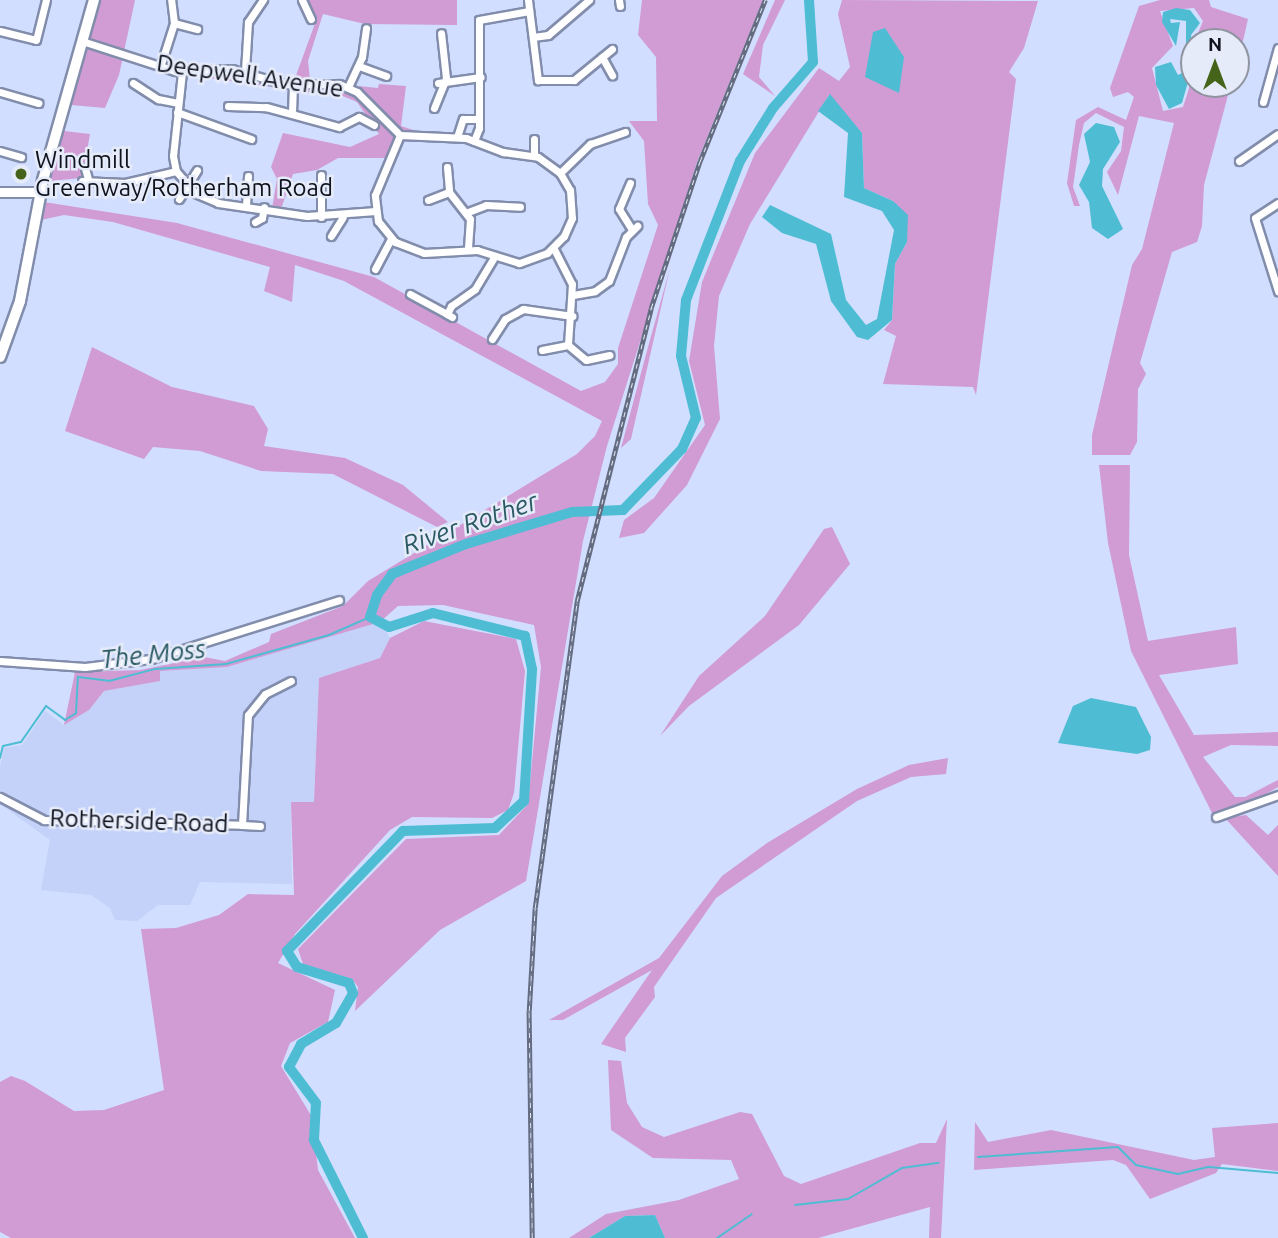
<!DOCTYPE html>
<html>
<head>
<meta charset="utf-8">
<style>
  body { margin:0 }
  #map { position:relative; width:1278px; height:1238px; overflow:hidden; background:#d1deff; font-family:Ubuntu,sans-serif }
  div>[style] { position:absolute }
  .built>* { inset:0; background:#c4d2fa }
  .green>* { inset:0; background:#d19bd3 }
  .water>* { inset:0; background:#4ebdd4 }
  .stream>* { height:2px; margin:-1px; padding:0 1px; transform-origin:1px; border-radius:1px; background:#4ebdd4 }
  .river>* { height:10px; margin:-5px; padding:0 5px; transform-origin:5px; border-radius:5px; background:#4ebdd4 }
  .roads { filter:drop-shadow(2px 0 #828dac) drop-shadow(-2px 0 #828dac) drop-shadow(0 2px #828dac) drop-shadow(0 -2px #828dac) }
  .minor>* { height:7px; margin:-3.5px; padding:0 3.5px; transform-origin:3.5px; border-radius:3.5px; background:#fff }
  .tertiary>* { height:9px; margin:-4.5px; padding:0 4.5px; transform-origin:4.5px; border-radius:4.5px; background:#fff }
  .secondary>* { height:10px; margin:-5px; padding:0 5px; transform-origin:5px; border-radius:5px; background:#fff }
  .rail>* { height:4.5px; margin-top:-2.25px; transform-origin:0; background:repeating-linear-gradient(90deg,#e6ebf9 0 5px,#646c81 0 10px); box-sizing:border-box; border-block:2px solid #646c81 }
  .dots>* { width:19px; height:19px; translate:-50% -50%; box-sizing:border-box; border:4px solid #e6ebf9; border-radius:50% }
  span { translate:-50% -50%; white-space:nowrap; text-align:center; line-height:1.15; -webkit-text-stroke:5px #e6ebf9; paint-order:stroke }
  .street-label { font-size:24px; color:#0e121d }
  .poi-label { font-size:24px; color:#0e121d }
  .left { translate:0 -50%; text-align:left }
  .water-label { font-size:26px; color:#295963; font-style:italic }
  .north { position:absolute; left:1180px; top:28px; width:70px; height:70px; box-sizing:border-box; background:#e6ebf9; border:2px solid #9094a1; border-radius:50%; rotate:0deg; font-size:19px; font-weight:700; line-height:28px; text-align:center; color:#0e121d }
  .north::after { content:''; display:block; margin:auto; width:24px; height:32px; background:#466419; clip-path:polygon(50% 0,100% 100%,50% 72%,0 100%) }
</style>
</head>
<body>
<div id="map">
  <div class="built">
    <i style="clip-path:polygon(380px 622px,390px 638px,380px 658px,319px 678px,314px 802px,291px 802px,292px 884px,200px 882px,190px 905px,158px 905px,137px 921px,115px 920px,110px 908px,91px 895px,41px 890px,50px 840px,0 804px,0 767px,4px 748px,22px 745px,45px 711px,64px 725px,89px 710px,104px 691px,159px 681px,160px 671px,227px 667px)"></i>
  </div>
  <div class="green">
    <i style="clip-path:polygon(99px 0,135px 0,119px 75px,105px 108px,71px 105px)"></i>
    <i style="clip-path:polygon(308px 0,457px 0,457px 25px,365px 24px,323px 14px,308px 61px,310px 79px,294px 81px,317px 18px)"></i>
    <i style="clip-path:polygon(642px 0,763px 0,697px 162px,607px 446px,583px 541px,526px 881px,440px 930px,355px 1011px,358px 987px,352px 979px,303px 964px,298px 949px,406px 839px,499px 835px,528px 804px,541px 667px,534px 625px,443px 605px,398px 606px,380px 622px,227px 667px,160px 671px,160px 681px,104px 691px,89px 710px,64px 725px,75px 672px,140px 670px,204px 657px,225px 661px,269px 642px,271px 634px,343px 606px,368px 581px,577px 454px,595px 436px,602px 421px,344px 281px,295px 265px,292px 302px,264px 291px,270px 267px,113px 222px,64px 215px,41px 220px,44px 202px,177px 223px,374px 277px,581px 391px,605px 382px,618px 364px,618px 348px,658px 225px,648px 204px,644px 141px,629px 121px,657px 121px,656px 57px,638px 35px)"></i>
    <i style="clip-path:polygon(775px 0,785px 0,763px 45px,759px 77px,775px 96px,743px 74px)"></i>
    <i style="clip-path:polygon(842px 0,1038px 1px,1024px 48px,1009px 72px,1016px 79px,976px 395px,973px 387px,883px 384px,896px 336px,884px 330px,892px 320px,895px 264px,907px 242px,893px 201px,864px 188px,862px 133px,829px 95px,750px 224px,719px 296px,714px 346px,720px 419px,687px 485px,644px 533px,619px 538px,624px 520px,654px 498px,705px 425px,689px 361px,702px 282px,755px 153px,819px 68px,839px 81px,850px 67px,838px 14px)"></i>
    <i style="clip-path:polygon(1160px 0,1209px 0,1211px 7px,1248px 19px,1236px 72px,1236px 42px,1194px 43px,1203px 21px,1194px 8px,1160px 11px,1173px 46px,1152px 68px,1163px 111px,1183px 107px,1194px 73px,1194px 84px,1231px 84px,1204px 185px,1202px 226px,1197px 242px,1172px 252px,1140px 363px,1146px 374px,1138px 389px,1137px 442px,1130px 455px,1092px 455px,1092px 435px,1132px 265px,1142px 249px,1174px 123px,1139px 116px,1118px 195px,1107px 172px,1121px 151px,1124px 127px,1096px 113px,1084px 123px,1079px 145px,1073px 187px,1080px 206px,1074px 206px,1067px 183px,1076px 120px,1098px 107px,1126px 120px,1134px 97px,1128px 92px,1113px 97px,1110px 88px,1139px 6px)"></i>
    <i style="clip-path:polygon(239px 74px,272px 87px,201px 77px,229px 73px)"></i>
    <i style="clip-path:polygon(379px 84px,406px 86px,401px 126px,423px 133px,401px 133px,358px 86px,378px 88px)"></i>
    <i style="clip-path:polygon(300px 85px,348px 87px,400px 135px,390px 158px,338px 158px,317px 170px,293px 174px,280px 212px,272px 209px,277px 179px,271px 167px,283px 133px,350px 147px,379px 134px,357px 102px,331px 91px,299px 93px)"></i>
    <i style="clip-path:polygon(64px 131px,90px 134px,82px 178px,49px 181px)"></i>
    <i style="clip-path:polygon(670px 268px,631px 439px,621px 448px,645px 358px)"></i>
    <i style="clip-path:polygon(92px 347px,172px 387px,254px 406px,268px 429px,264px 446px,345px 458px,403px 485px,448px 522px,437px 527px,333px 474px,261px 471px,200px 451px,153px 447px,144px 459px,65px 431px)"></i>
    <i style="clip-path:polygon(1099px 465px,1130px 465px,1129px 555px,1148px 641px,1236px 627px,1238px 664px,1159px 675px,1194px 735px,1278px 732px,1278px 746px,1231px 745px,1203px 757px,1235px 797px,1245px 797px,1278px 780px,1278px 787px,1244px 807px,1213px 815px,1131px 651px,1108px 543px)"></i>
    <i style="clip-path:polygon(832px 527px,850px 564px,799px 625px,689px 706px,660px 736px,699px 676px,765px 616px,824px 529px)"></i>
    <i style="clip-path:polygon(424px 621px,516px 639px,525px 671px,514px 793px,508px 810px,492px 818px,412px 817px,390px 830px,295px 934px,278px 963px,335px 990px,328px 1022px,290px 1043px,281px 1066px,312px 1117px,318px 1170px,355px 1238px,11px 1238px,0 1232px,0 1082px,11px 1076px,25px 1081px,74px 1111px,104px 1110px,164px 1090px,141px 929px,176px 928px,219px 915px,248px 894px,294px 895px,291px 802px,314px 802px,319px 678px,380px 658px,390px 638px)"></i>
    <i style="clip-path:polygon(948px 758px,946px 774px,911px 777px,857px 801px,716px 898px,654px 987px,655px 997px,625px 1038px,626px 1052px,601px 1044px,652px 970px,563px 1020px,549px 1020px,659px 958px,722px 876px,767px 843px,857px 789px,909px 765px)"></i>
    <i style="clip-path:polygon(1246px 815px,1268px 835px,1278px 825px,1278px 876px,1225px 818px)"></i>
    <i style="clip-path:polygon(608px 1060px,621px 1061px,627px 1103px,642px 1127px,664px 1137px,740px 1112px,752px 1114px,784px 1176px,801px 1184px,920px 1143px,936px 1143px,947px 1119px,941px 1238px,929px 1238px,930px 1207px,818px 1238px,665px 1238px,655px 1215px,625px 1216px,589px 1238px,569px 1238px,606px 1214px,679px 1200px,739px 1179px,731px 1160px,653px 1158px,611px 1130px)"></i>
    <i style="clip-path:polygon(975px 1122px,988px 1142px,1051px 1130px,1194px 1160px,1215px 1157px,1212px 1128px,1278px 1123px,1278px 1171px,1222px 1164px,1216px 1173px,1150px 1199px,1126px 1165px,1113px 1160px,974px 1170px)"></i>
  </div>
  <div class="water">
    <i style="clip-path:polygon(1176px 8px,1190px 10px,1200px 23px,1191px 35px,1194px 61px,1182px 103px,1169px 109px,1156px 85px,1155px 67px,1171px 62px,1178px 75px,1186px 71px,1186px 21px,1170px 19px,1171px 23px,1180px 22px,1176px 46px,1162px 22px,1163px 12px)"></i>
    <i style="clip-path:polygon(885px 28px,904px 57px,899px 93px,865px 77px,873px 32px)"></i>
    <i style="clip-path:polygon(830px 94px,862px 133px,864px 188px,893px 201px,908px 215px,907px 242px,895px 264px,892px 320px,868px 340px,857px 337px,831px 301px,816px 244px,782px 233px,762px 217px,770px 205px,831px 234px,846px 300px,866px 325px,877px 319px,894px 230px,882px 211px,844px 197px,848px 133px,818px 111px)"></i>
    <i style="clip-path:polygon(1096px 123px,1114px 127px,1120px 142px,1103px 169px,1102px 186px,1123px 229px,1108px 239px,1092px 228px,1089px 202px,1079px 185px,1090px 162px,1084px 134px)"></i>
    <i style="clip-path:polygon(1091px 698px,1136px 707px,1151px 737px,1150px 750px,1137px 754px,1058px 743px,1073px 706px)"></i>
    <i style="clip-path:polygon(655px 1215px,665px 1238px,589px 1238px,625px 1216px)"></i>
  </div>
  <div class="stream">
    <i style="left:0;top:758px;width:12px;rotate:-76deg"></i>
    <i style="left:3px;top:746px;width:18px;rotate:-13deg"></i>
    <i style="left:21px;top:742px;width:44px;rotate:-55.2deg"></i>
    <i style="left:46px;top:706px;width:24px;rotate:36deg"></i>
    <i style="left:65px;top:720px;width:13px;rotate:-32deg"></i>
    <i style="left:76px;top:713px;width:36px;rotate:-87deg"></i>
    <i style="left:78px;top:677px;width:31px;rotate:7deg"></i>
    <i style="left:109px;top:681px;width:48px;rotate:-14.6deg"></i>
    <i style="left:155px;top:669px;width:71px;rotate:-4deg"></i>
    <i style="left:226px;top:664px;width:107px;rotate:-15.7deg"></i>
    <i style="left:329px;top:635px;width:45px;rotate:-23.7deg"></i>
    <i style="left:978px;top:1157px;width:140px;rotate:-4.1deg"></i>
    <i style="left:1118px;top:1147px;width:25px;rotate:45deg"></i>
    <i style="left:1136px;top:1165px;width:43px;rotate:12.1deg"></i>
    <i style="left:1178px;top:1174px;width:32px;rotate:-13deg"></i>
    <i style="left:1209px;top:1167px;width:69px;rotate:5deg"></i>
    <i style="left:795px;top:1205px;width:53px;rotate:-6.5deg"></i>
    <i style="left:848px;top:1199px;width:62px;rotate:-29.9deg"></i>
    <i style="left:902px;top:1168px;width:37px;rotate:-8deg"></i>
    <i style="left:717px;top:1238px;width:42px;rotate:-34.4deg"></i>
  </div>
  <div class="river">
    <i style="left:363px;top:1238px;width:110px;rotate:-116.6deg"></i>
    <i style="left:314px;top:1140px;width:37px;rotate:-87deg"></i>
    <i style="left:316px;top:1103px;width:45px;rotate:-126.9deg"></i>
    <i style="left:289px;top:1067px;width:26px;rotate:-62deg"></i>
    <i style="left:301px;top:1044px;width:41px;rotate:-31deg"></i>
    <i style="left:336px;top:1023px;width:34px;rotate:-60deg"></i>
    <i style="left:353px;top:993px;width:11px;rotate:-112deg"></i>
    <i style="left:349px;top:983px;width:54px;rotate:-162.9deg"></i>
    <i style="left:297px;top:967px;width:19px;rotate:-122deg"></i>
    <i style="left:287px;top:951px;width:167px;rotate:-46deg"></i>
    <i style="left:403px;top:831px;width:92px;rotate:-1.9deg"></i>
    <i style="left:495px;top:828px;width:40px;rotate:-43deg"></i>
    <i style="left:524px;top:801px;width:132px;rotate:-86.5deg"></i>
    <i style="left:532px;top:669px;width:34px;rotate:-102deg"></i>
    <i style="left:525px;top:636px;width:95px;rotate:-166deg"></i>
    <i style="left:433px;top:613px;width:46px;rotate:162.3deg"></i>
    <i style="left:389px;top:627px;width:21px;rotate:-152deg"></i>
    <i style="left:370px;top:617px;width:23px;rotate:-72deg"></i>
    <i style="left:377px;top:595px;width:26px;rotate:-54deg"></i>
    <i style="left:392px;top:574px;width:80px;rotate:-22.1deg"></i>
    <i style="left:466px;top:544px;width:111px;rotate:-16.8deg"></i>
    <i style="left:572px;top:512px;width:51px;rotate:-2.2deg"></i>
    <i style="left:623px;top:510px;width:85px;rotate:-46deg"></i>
    <i style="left:682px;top:449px;width:34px;rotate:-66deg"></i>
    <i style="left:696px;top:418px;width:64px;rotate:-103.6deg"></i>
    <i style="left:681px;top:356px;width:56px;rotate:-84.9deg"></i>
    <i style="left:686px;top:300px;width:149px;rotate:-68.8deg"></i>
    <i style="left:740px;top:161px;width:62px;rotate:-58.1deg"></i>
    <i style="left:773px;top:108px;width:61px;rotate:-49deg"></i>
    <i style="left:813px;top:62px;width:62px;rotate:-93.7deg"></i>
  </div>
  <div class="roads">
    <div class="minor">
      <i style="left:302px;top:0;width:21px;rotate:65deg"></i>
      <i style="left:528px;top:0;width:81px;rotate:82.9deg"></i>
      <i style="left:538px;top:80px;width:36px"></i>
      <i style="left:574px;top:80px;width:49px;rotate:-39.2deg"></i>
      <i style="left:619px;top:0;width:6px;rotate:81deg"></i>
      <i style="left:174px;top:23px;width:24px;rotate:15deg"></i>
      <i style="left:0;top:31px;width:37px;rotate:14deg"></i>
      <i style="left:36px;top:40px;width:41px;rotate:-76deg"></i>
      <i style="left:533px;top:37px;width:15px;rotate:-8deg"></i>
      <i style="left:548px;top:35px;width:54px;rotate:-40.5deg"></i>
      <i style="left:85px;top:42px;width:95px;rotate:17.9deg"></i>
      <i style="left:175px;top:71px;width:57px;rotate:-2deg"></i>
      <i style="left:232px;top:69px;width:54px;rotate:16.1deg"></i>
      <i style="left:284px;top:84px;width:55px"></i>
      <i style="left:339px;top:84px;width:20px;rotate:24deg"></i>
      <i style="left:357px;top:92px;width:61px;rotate:45deg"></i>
      <i style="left:400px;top:135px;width:66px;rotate:2.6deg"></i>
      <i style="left:466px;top:138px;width:40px;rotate:21deg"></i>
      <i style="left:503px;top:152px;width:35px;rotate:8deg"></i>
      <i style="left:538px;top:157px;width:27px;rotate:36deg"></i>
      <i style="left:560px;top:173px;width:20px;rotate:60deg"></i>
      <i style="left:570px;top:190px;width:28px;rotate:86deg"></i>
      <i style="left:572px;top:218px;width:20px;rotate:114deg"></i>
      <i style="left:564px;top:236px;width:24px;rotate:135deg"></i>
      <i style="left:547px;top:253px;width:30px;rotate:160deg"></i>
      <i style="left:519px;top:263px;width:44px;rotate:-162.8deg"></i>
      <i style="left:477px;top:250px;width:53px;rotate:176.8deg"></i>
      <i style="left:424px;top:253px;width:31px;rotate:-159deg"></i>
      <i style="left:395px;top:242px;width:27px;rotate:-129deg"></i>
      <i style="left:378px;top:221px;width:26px;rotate:-97deg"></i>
      <i style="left:375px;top:195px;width:65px;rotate:-67.4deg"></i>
      <i style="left:602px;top:57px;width:21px;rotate:61deg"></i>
      <i style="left:359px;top:66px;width:29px;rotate:20deg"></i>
      <i style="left:160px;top:67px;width:46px;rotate:-72.3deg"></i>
      <i style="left:174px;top:23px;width:23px;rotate:-97deg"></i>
      <i style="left:245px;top:71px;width:49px;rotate:-86.5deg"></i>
      <i style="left:248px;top:22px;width:27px;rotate:-56deg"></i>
      <i style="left:182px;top:72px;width:84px;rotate:96.1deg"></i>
      <i style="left:173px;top:156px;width:15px;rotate:79deg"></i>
      <i style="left:176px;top:171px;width:29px;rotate:49deg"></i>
      <i style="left:195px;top:193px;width:25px;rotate:23deg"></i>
      <i style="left:218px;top:203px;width:90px;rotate:8.3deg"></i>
      <i style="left:307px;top:216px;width:69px;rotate:-4.1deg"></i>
      <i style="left:133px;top:83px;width:30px;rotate:33deg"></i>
      <i style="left:158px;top:99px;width:20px;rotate:11deg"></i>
      <i style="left:438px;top:83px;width:43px;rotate:-7.9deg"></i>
      <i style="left:348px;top:87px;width:33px;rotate:-65deg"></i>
      <i style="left:362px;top:57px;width:29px;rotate:-82deg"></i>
      <i style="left:0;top:92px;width:40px;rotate:16deg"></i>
      <i style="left:1263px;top:102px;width:56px;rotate:-74.5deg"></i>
      <i style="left:228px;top:106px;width:38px;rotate:2deg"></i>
      <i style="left:266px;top:107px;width:76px;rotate:15.3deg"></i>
      <i style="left:339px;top:127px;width:22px;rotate:-27deg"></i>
      <i style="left:359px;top:117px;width:17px;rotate:28deg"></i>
      <i style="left:434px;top:108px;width:32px;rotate:-68deg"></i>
      <i style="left:446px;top:78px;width:45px;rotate:-96.3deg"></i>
      <i style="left:177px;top:112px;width:79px;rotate:20deg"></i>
      <i style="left:292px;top:113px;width:28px;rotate:-88deg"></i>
      <i style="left:457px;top:137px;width:19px;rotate:-72deg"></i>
      <i style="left:463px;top:119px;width:16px"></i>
      <i style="left:474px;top:141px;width:14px;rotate:-69deg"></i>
      <i style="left:479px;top:128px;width:108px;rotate:-90deg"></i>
      <i style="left:479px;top:20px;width:51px;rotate:-10.2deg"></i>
      <i style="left:0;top:151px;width:22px;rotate:16deg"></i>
      <i style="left:534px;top:155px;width:16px;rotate:-90deg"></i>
      <i style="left:1239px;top:161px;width:47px;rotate:-34.7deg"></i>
      <i style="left:447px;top:167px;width:25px;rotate:85deg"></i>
      <i style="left:449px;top:192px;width:34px;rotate:52deg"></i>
      <i style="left:470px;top:219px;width:30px;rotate:94deg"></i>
      <i style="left:85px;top:168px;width:11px;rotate:75deg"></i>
      <i style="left:560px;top:173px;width:42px;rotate:-44deg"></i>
      <i style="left:590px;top:144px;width:37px;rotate:-19deg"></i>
      <i style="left:82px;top:181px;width:43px;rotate:2.7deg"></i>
      <i style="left:125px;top:183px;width:52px;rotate:-13.2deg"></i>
      <i style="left:630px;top:183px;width:28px;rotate:113deg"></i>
      <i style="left:619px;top:209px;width:25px;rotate:58deg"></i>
      <i style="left:179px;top:199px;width:34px;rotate:-58deg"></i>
      <i style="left:428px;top:200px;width:22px;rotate:-21deg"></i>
      <i style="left:1278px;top:203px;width:27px;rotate:147deg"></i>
      <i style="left:1255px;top:218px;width:77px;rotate:72.5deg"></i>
      <i style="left:246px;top:205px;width:29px;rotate:-86deg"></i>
      <i style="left:468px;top:212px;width:19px;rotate:-21deg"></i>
      <i style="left:486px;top:205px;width:34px;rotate:3deg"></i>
      <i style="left:321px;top:217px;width:42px;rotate:-90deg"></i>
      <i style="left:255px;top:222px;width:8px;rotate:-30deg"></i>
      <i style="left:262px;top:218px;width:11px;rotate:-80deg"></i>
      <i style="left:331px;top:236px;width:22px;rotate:-58deg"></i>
      <i style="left:554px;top:249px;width:39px;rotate:63deg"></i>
      <i style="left:572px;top:284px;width:61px;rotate:93.8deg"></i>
      <i style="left:375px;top:269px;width:34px;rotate:-62deg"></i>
      <i style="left:410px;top:294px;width:42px;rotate:28.4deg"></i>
      <i style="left:573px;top:295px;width:22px;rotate:-10deg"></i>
      <i style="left:595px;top:291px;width:17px;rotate:-36deg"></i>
      <i style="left:609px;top:281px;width:47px;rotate:-68.9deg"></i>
      <i style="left:626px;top:237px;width:16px;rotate:-45deg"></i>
      <i style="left:452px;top:317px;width:6px;rotate:-149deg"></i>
      <i style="left:447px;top:314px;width:9px;rotate:-63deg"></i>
      <i style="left:451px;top:306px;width:29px;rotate:-35deg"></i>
      <i style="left:475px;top:289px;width:37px;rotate:-59deg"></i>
      <i style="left:492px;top:339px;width:24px;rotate:-57deg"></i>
      <i style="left:505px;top:319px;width:21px;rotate:-29deg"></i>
      <i style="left:523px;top:309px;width:50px;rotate:8deg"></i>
      <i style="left:568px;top:345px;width:23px;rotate:40deg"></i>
      <i style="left:586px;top:360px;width:24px;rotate:-12deg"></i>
      <i style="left:542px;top:350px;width:26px;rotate:-11deg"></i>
      <i style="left:0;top:661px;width:85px;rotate:4deg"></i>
      <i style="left:85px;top:667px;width:66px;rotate:-6.9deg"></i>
      <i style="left:151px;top:659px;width:197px;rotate:-17.4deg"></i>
      <i style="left:0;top:797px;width:50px;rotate:27.6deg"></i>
      <i style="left:44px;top:820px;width:198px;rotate:1.4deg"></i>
      <i style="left:242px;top:825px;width:110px;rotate:-86.9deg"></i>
      <i style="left:248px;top:715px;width:27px;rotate:-51deg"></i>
      <i style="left:265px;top:694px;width:29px;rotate:-27deg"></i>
      <i style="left:1216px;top:817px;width:66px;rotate:-19.5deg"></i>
      <i style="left:242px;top:825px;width:18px;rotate:3deg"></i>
    </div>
    <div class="tertiary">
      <i style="left:0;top:192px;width:40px"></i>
    </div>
    <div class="secondary">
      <i style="left:0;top:357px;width:59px;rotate:-70.3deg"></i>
      <i style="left:20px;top:301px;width:123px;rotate:-79.2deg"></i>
      <i style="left:43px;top:180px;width:187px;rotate:-74.2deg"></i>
    </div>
  </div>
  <div class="rail">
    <i style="left:532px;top:1238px;width:227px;rotate:-90.8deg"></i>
    <i style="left:529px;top:1011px;width:103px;rotate:-86.7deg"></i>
    <i style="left:535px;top:908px;width:310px;rotate:-82.2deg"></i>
    <i style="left:577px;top:601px;width:302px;rotate:-75.8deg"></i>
    <i style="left:651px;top:308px;width:155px;rotate:-71.6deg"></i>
    <i style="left:700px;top:161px;width:174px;rotate:-68deg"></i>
  </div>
  <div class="dots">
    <i style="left:21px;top:174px;background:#466419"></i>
  </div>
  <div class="street-label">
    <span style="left:250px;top:76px;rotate:8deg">Deepwell Avenue</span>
    <span style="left:139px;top:821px;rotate:2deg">Rotherside Road</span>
  </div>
  <div class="poi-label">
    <span class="left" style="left:35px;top:174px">Windmill<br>Greenway/Rotherham Road</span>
  </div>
  <div class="water-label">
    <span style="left:470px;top:523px;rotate:-19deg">River Rother</span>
    <span style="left:153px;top:654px;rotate:-6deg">The Moss</span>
  </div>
  <div class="north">N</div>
</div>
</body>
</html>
